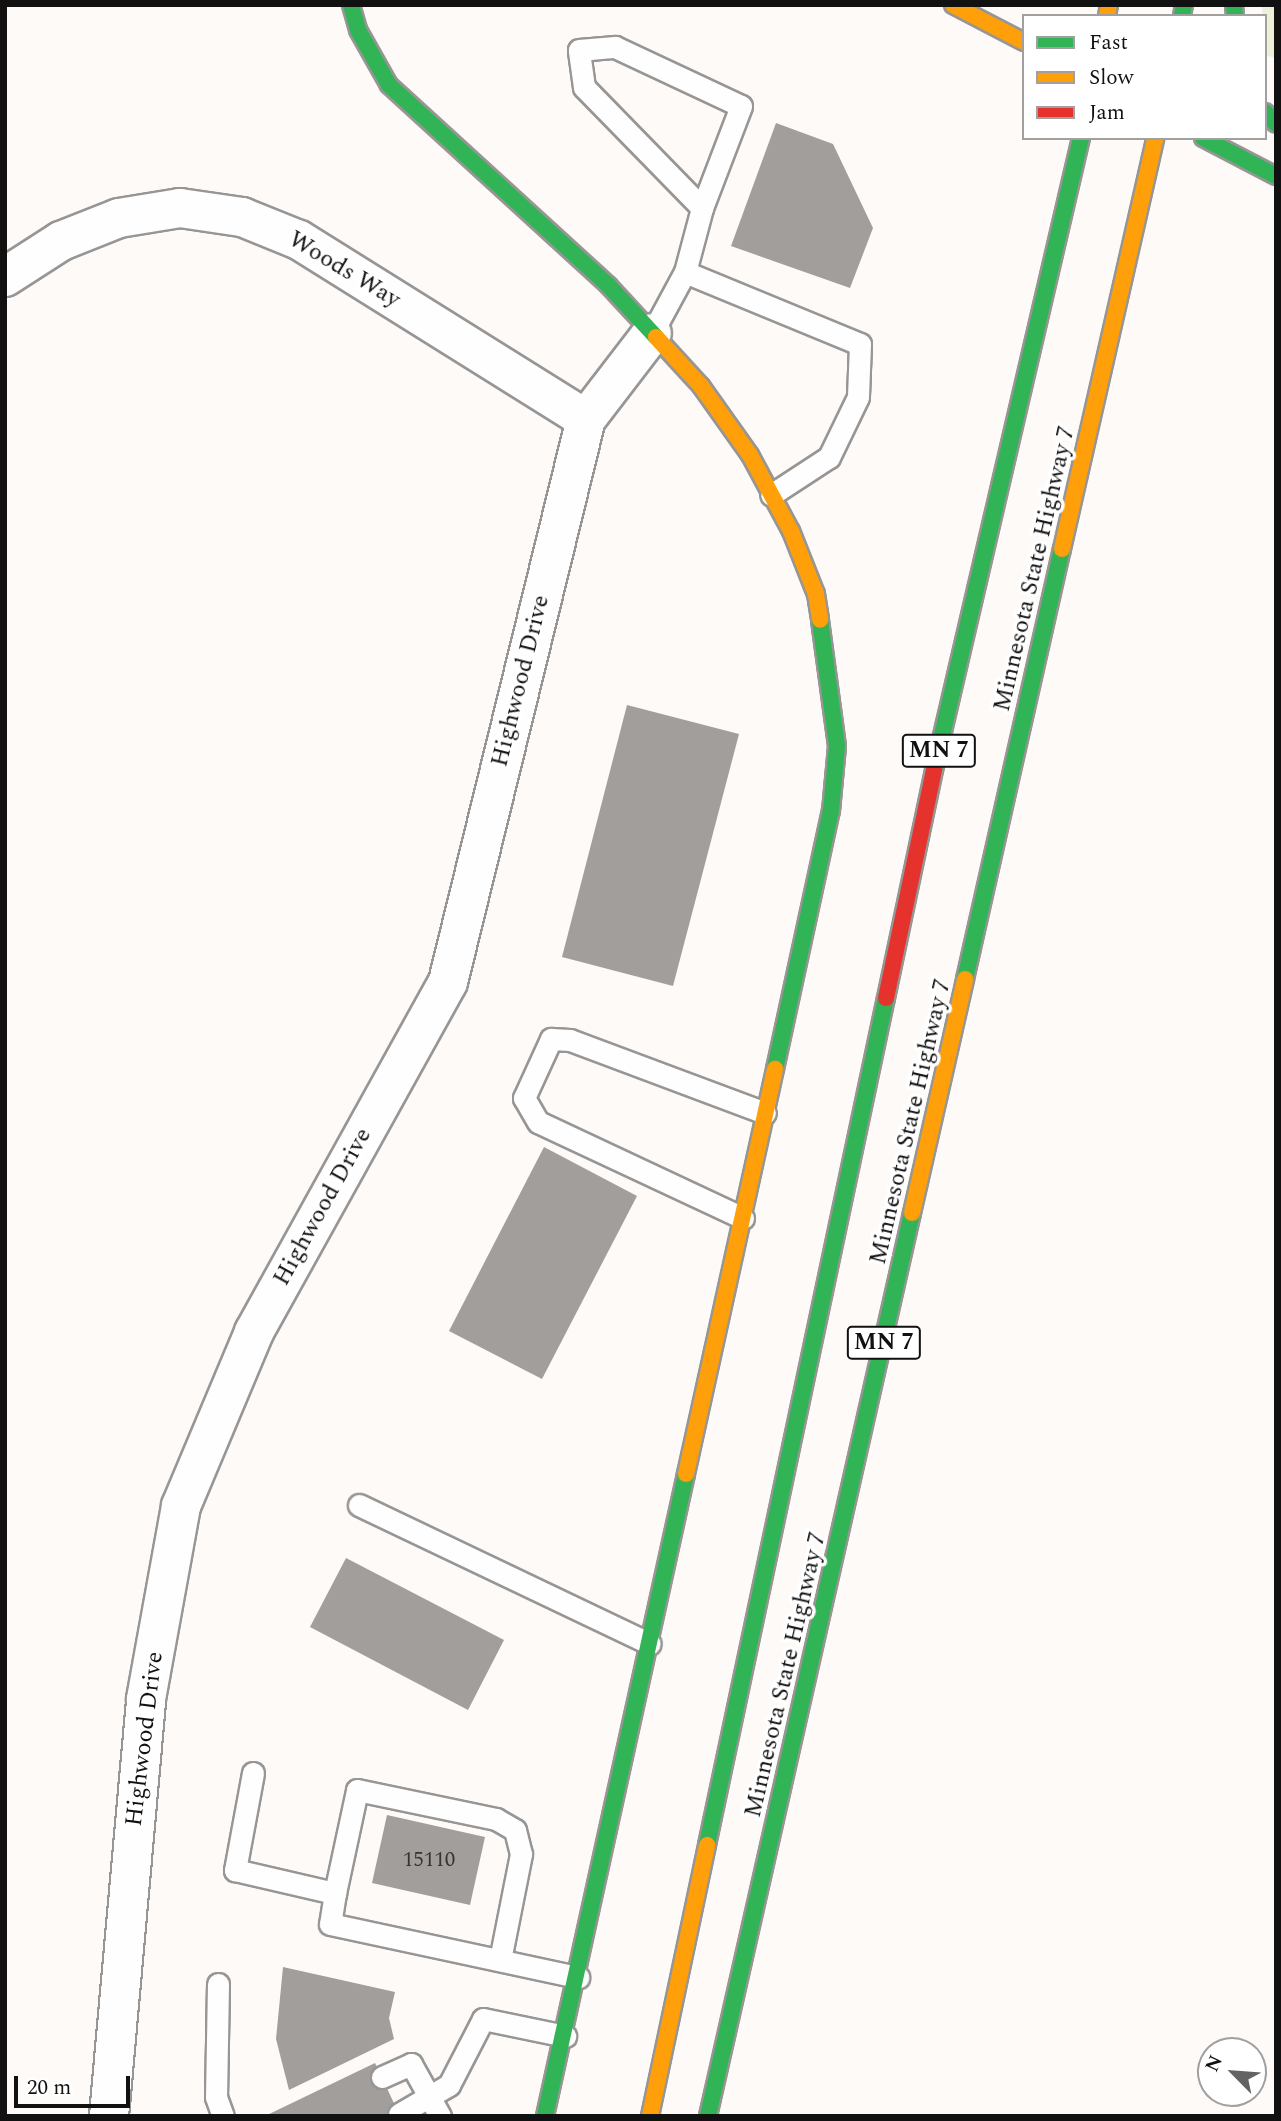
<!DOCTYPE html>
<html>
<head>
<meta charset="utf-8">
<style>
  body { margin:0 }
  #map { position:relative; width:1281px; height:2121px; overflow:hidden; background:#fdfaf7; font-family:Spectral,serif }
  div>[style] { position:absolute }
  .green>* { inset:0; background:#ecf1d7 }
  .building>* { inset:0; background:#a19e9c }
  .roads { filter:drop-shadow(2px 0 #979695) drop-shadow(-2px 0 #979695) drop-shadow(0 2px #979695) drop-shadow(0 -2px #979695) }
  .lane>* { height:21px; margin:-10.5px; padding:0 10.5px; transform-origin:10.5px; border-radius:10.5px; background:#fffefe }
  .street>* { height:38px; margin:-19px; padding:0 19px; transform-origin:19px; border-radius:19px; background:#fffefe }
  .fast>* { height:16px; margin:-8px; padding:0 8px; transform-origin:8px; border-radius:8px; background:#30b455 }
  .slow>* { height:16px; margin:-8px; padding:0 8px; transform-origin:8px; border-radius:8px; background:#ff9f0a }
  .jam>* { height:16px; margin:-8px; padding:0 8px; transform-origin:8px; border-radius:8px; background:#e5322d }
  span { translate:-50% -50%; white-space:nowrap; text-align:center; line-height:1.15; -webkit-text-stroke:7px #fff; paint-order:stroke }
  .number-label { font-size:21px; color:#353434 }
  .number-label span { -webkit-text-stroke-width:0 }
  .shield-label span { padding:2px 5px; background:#fff; border:2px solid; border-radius:5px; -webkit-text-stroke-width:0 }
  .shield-label { font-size:23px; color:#111; font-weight:700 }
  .street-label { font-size:24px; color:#111 }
  .frame { position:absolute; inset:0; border:7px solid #111; pointer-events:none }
  .legend { position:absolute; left:1022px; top:14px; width:245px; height:126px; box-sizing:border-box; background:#fff; border:2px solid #a0a0a0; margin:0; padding:9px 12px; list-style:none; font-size:21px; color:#111 }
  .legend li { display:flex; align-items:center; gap:14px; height:35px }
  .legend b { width:35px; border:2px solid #a0a0a0 }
  .north { position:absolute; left:1197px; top:2037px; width:70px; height:70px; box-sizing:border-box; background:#fff; border:2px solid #a0a0a0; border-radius:50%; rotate:295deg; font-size:19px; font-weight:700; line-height:28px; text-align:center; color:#111 }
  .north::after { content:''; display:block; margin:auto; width:24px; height:32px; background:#646362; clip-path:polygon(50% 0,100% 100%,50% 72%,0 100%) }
  .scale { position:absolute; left:14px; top:2076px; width:116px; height:32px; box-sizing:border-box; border:4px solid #111; border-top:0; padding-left:9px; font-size:21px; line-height:24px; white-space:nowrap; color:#111; -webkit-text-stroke:5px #fff; paint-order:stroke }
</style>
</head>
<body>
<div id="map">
  <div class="green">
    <i style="clip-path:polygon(1262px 5px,1276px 5px,1276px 58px,1265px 55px)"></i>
  </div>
  <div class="building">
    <i style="clip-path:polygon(776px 123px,833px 144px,873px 228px,850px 288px,731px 246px)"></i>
    <i style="clip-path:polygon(627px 705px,739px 734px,673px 986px,562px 957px)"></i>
    <i style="clip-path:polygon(544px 1147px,637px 1196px,542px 1379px,449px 1331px)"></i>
    <i style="clip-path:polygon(346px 1558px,504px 1640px,468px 1710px,310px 1627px)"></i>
    <i style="clip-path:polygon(387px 1815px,485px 1837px,470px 1905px,372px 1883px)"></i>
    <i style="clip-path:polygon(283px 1967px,395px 1992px,389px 2018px,394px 2039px,289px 2090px,276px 2039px)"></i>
    <i style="clip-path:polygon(375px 2063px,400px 2116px,265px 2116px)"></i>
  </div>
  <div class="roads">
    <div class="lane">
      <i style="left:685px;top:272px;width:189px;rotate:22.4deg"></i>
      <i style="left:860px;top:344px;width:53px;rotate:92.2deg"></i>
      <i style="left:858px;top:397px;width:67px;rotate:115.8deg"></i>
      <i style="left:829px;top:457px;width:69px;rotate:146.8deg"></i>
      <i style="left:652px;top:333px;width:69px;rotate:-61.6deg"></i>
      <i style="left:685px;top:272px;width:66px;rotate:-75.1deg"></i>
      <i style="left:702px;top:208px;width:169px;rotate:-134.3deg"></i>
      <i style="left:584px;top:87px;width:37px;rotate:-98deg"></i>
      <i style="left:579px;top:50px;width:36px;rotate:-5deg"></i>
      <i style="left:615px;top:47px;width:139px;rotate:25.1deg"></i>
      <i style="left:741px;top:106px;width:109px;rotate:110.9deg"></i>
      <i style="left:743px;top:1218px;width:226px;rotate:-154.9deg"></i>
      <i style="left:538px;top:1122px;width:28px;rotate:-120deg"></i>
      <i style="left:524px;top:1098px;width:65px;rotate:-65.4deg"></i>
      <i style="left:551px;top:1039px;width:19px;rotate:3deg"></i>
      <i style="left:570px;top:1040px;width:208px;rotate:20.5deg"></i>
      <i style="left:359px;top:1505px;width:322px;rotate:25.5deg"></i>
      <i style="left:253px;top:1773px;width:99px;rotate:100.5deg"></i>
      <i style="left:235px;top:1870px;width:103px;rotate:13deg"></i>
      <i style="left:335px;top:1893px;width:31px;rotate:99deg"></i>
      <i style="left:330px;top:1924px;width:254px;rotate:12.1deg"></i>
      <i style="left:335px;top:1893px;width:105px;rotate:-77.9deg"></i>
      <i style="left:357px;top:1790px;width:142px;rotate:11.8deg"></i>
      <i style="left:496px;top:1819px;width:22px;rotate:30deg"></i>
      <i style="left:515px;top:1830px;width:25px;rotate:76deg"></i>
      <i style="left:521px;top:1854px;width:108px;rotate:101.2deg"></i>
      <i style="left:218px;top:1984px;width:113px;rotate:91deg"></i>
      <i style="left:216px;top:2097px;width:20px;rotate:70deg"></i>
      <i style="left:382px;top:2077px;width:32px;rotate:-24deg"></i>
      <i style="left:411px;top:2064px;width:60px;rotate:60.9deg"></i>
      <i style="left:399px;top:2114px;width:58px;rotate:-30.1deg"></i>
      <i style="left:449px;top:2085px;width:74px;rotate:-62.7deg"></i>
      <i style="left:483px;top:2019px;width:84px;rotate:11.7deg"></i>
    </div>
    <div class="street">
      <i style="left:5px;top:277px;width:67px;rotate:-32.7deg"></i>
      <i style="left:61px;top:241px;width:62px;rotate:-21.6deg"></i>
      <i style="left:119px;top:218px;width:62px;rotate:-9.3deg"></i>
      <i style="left:180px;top:208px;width:63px;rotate:8.3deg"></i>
      <i style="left:242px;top:217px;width:61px;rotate:22deg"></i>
      <i style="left:299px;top:240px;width:338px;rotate:32deg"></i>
      <i style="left:109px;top:2116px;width:419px;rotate:-84.9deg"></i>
      <i style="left:146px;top:1699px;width:196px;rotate:-79.7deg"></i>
      <i style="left:181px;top:1506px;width:189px;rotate:-67.2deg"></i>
      <i style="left:254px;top:1332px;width:400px;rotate:-61deg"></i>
      <i style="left:448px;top:982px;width:580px;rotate:-76.23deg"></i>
      <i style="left:586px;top:419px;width:108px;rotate:-52.5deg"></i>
    </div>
    <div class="fast">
      <i style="left:351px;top:5px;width:26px;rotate:74deg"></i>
      <i style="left:358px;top:30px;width:63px;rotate:60.6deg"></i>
      <i style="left:389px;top:85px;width:297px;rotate:42.4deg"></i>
      <i style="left:608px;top:285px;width:71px;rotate:47.3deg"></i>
      <i style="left:1234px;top:5px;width:11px;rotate:85deg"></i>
      <i style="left:1182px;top:16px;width:11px;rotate:-80deg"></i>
      <i style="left:1265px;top:112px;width:16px;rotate:47deg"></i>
      <i style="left:1203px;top:138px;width:82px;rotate:27.5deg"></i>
      <i style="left:934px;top:770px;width:649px;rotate:-76.91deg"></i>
      <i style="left:965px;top:979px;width:441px;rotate:-77.3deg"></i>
      <i style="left:775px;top:1069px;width:264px;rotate:-77.8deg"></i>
      <i style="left:831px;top:811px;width:65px;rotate:-84.7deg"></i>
      <i style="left:837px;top:746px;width:127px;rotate:-97.7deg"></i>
      <i style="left:707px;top:1845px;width:866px;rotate:-78.07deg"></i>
      <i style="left:545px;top:2116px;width:657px;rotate:-77.61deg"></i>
      <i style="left:708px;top:2116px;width:926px;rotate:-77.27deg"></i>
    </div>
    <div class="slow">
      <i style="left:953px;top:5px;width:80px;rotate:27.5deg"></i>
      <i style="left:1107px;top:16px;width:11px;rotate:-80deg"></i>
      <i style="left:656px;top:337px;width:67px;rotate:47.4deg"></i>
      <i style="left:701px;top:386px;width:85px;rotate:54.6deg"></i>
      <i style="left:750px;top:455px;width:86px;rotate:61.7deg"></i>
      <i style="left:791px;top:531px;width:68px;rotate:68.4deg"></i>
      <i style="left:816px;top:594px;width:26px;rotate:81deg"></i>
      <i style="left:1062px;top:549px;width:421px;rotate:-77.2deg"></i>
      <i style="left:912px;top:1213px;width:240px;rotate:-77.2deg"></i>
      <i style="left:686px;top:1474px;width:415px;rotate:-77.6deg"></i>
      <i style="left:650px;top:2116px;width:277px;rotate:-78.1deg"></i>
    </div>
    <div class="jam">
      <i style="left:886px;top:998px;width:233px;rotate:-78.1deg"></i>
    </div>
  </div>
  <div class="number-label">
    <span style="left:429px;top:1860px">15110</span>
  </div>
  <div class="shield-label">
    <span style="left:939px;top:751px">MN 7</span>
    <span style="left:884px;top:1343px">MN 7</span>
  </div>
  <div class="street-label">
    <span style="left:344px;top:270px;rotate:31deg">Woods Way</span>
    <span style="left:1035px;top:569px;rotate:-77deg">Minnesota State Highway 7</span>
    <span style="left:521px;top:681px;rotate:-76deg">Highwood Drive</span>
    <span style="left:911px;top:1122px;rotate:-77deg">Minnesota State Highway 7</span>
    <span style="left:323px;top:1207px;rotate:-61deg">Highwood Drive</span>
    <span style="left:786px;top:1675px;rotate:-77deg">Minnesota State Highway 7</span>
    <span style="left:145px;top:1739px;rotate:-83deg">Highwood Drive</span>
  </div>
  <div class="frame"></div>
  <ul class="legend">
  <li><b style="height:9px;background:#30b455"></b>Fast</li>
  <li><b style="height:9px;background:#ff9f0a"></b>Slow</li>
  <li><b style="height:9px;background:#e5322d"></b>Jam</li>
  </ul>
  <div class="north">N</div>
  <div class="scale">20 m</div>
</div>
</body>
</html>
